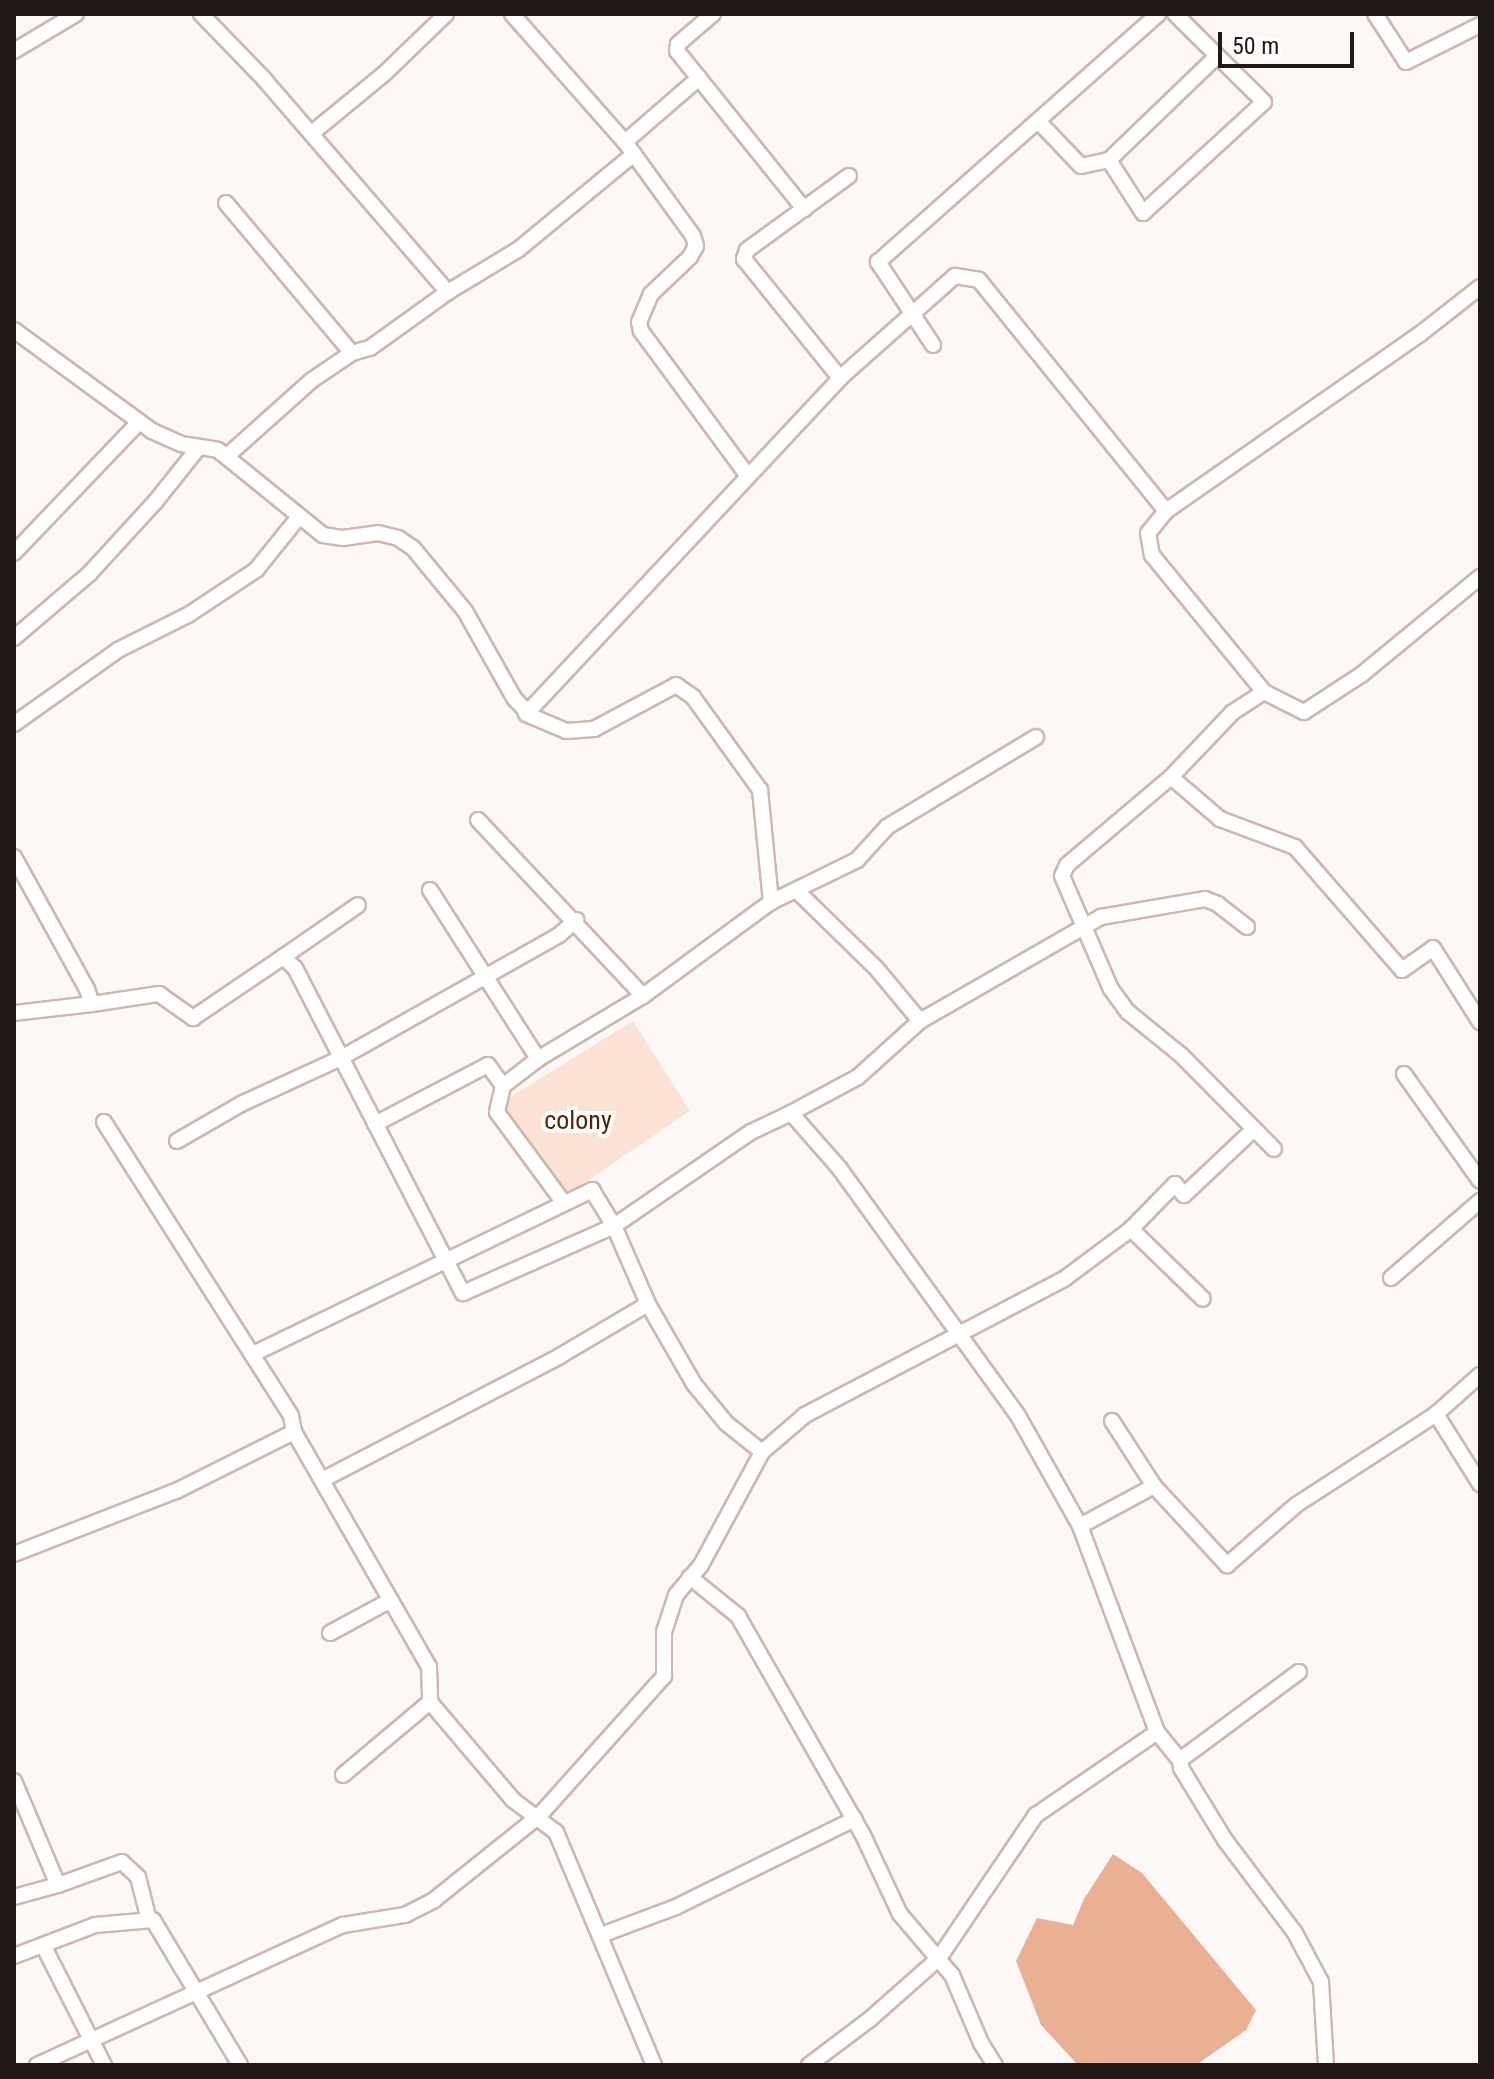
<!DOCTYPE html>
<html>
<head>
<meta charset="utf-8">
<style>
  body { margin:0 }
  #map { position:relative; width:1494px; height:2079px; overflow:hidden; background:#fdf8f6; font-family:"Roboto Condensed",sans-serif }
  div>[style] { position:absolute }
  .green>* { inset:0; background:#fce2d5 }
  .water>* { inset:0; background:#e9b093 }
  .roads { filter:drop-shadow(2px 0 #ccb8af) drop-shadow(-2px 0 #ccb8af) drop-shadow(0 2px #ccb8af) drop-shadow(0 -2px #ccb8af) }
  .minor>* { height:14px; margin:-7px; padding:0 7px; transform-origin:7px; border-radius:7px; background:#fff }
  span { translate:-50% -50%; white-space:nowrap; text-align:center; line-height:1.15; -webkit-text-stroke:8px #fff; paint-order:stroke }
  .park-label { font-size:26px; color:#562303 }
  .frame { position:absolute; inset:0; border:16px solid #201915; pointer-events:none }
  .scale { position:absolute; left:1218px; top:32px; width:136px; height:36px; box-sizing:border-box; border:4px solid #201915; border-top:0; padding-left:10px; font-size:24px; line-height:28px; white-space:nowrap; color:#201915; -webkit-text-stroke:6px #fff; paint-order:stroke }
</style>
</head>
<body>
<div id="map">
  <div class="green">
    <i style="clip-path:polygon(633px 1021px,690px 1111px,559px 1200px,491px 1109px)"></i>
  </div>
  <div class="water">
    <i style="clip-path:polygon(1113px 1854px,1142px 1873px,1256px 2010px,1246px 2030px,1196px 2065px,1078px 2065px,1041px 2025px,1016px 1961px,1037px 1918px,1073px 1925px,1084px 1899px)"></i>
  </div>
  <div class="roads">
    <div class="minor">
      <i style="left:201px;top:14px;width:89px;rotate:45.9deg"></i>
      <i style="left:263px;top:78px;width:283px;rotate:49.2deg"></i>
      <i style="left:512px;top:14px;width:171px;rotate:48.6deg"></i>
      <i style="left:625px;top:142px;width:116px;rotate:54.1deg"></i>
      <i style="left:693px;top:236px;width:10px;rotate:73deg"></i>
      <i style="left:696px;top:246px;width:13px;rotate:119deg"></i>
      <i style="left:690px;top:257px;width:54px;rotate:136.5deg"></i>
      <i style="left:651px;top:294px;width:30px;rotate:113deg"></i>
      <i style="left:639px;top:322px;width:9px;rotate:77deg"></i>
      <i style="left:641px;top:331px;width:180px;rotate:53.6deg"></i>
      <i style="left:713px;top:14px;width:46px;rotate:139.4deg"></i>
      <i style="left:678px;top:44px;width:7px;rotate:98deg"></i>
      <i style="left:677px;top:51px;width:203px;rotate:51.2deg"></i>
      <i style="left:1375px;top:14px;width:57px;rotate:57.1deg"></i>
      <i style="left:1406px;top:62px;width:83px;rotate:-26.6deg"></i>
      <i style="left:14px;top:51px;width:72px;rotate:-30.8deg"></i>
      <i style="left:1038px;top:121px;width:62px;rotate:46.3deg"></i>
      <i style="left:1081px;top:166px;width:29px;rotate:-12deg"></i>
      <i style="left:1109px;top:160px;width:63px;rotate:57.3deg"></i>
      <i style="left:1143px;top:213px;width:164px;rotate:-42.5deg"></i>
      <i style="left:1264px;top:102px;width:125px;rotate:-135.3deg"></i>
      <i style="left:312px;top:133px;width:94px;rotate:-39.4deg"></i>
      <i style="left:385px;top:73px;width:85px;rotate:-44deg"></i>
      <i style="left:625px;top:142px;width:98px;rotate:-40.9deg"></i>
      <i style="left:1109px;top:160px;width:150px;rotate:-43.9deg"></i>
      <i style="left:226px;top:203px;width:196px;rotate:50deg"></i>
      <i style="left:1480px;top:287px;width:76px;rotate:141.9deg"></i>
      <i style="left:1420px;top:334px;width:310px;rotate:145.1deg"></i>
      <i style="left:1166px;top:511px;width:28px;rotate:129deg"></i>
      <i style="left:1148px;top:533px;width:22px;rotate:80deg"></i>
      <i style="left:1152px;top:555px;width:177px;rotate:50.7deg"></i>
      <i style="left:1264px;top:692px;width:45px;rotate:26.6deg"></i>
      <i style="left:1304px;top:712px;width:68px;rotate:-33deg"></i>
      <i style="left:1361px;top:675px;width:154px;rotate:-39.5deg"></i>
      <i style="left:14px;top:330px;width:171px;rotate:36.2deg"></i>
      <i style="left:152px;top:431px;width:32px;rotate:24deg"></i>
      <i style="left:181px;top:444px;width:37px;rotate:9deg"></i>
      <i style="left:218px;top:450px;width:135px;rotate:39deg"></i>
      <i style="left:323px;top:535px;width:20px;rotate:9deg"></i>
      <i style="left:343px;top:538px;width:35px;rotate:-8deg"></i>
      <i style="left:378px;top:533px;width:21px;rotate:14deg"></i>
      <i style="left:398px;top:538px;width:18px;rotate:34deg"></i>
      <i style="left:413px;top:548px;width:82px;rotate:50.5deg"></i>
      <i style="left:465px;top:611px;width:100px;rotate:60.6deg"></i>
      <i style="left:514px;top:698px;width:25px;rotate:47deg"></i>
      <i style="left:531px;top:716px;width:38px;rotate:23deg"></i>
      <i style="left:566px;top:731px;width:28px;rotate:-4deg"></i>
      <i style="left:594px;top:729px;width:93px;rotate:-28.2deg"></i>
      <i style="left:676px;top:685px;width:21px;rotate:35deg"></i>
      <i style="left:693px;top:697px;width:115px;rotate:54.2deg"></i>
      <i style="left:760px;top:790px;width:113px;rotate:84.4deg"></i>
      <i style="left:933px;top:345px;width:100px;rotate:-123.5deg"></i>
      <i style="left:878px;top:262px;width:374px;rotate:-41.5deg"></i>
      <i style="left:840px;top:378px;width:153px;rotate:-128.9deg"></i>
      <i style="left:744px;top:259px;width:9px;rotate:-72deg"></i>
      <i style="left:747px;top:250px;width:126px;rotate:-36deg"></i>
      <i style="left:227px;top:456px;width:114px;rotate:-41.8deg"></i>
      <i style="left:312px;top:380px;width:48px;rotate:-34deg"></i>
      <i style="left:352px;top:353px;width:19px;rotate:-16deg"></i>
      <i style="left:370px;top:348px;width:96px;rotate:-35.7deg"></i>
      <i style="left:448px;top:292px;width:83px;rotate:-31.2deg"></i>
      <i style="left:519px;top:249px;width:149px;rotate:-39.6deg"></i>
      <i style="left:14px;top:553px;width:181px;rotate:-46.3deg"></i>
      <i style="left:14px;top:638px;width:100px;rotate:-40.5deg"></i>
      <i style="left:90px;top:573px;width:98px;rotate:-47.5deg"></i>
      <i style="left:156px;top:501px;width:69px;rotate:-51.5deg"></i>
      <i style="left:1264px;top:692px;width:38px;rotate:147deg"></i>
      <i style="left:1232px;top:713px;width:88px;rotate:133.6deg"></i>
      <i style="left:1171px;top:777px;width:136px;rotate:139.8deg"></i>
      <i style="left:1067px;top:865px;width:12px;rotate:114deg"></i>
      <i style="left:1062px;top:876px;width:123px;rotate:66.6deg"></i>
      <i style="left:1111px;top:989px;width:29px;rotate:54deg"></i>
      <i style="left:1128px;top:1012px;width:68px;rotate:39.1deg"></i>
      <i style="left:1181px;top:1055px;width:132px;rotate:45.3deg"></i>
      <i style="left:526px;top:714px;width:460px;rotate:-46.9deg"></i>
      <i style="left:840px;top:378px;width:154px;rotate:-41.6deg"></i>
      <i style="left:955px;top:276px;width:24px;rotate:9deg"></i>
      <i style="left:979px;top:280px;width:297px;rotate:51deg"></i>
      <i style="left:14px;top:724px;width:128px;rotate:-35.4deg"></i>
      <i style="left:118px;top:650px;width:78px;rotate:-26.6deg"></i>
      <i style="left:188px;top:615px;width:82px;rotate:-33.5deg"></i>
      <i style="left:256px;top:570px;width:67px;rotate:-51.1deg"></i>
      <i style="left:1171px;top:777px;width:65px;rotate:40.6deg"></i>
      <i style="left:1220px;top:819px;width:80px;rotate:20.5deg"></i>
      <i style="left:1295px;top:847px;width:163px;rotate:49deg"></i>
      <i style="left:1402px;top:970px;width:38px;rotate:-35deg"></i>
      <i style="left:1433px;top:948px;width:88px;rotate:57.6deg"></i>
      <i style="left:478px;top:820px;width:241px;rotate:46.8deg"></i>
      <i style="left:14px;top:857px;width:151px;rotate:61.1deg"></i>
      <i style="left:87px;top:989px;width:16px;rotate:72deg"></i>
      <i style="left:92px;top:1004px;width:79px;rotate:173.4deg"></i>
      <i style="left:430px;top:890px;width:201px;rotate:57.4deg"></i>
      <i style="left:797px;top:891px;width:110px;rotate:44.3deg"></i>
      <i style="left:876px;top:968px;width:69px;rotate:50.3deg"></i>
      <i style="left:1247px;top:927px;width:37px;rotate:-142deg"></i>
      <i style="left:1218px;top:904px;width:14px;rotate:-159deg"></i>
      <i style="left:1205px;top:899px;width:106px;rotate:170.2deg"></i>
      <i style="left:1101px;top:917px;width:209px;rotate:150.1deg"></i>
      <i style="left:920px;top:1021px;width:84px;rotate:137.9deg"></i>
      <i style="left:858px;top:1077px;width:76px;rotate:151.8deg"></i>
      <i style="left:791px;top:1113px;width:74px;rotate:48.8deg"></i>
      <i style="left:840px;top:1169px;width:302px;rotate:54.2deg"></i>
      <i style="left:1017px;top:1414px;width:129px;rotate:60.6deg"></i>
      <i style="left:1080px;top:1526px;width:220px;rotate:69.5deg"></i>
      <i style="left:1157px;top:1732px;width:36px;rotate:51deg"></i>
      <i style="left:1180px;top:1760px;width:8px;rotate:83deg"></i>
      <i style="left:1181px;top:1768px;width:84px;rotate:58.6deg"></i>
      <i style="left:1225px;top:1840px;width:116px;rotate:53deg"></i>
      <i style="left:1295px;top:1933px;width:55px;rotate:62deg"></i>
      <i style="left:1321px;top:1982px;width:83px;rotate:86.6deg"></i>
      <i style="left:283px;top:957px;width:91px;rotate:-34.7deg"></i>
      <i style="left:92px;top:1004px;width:68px;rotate:-8.5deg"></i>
      <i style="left:159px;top:994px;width:42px;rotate:35.2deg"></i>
      <i style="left:193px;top:1018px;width:109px;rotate:-34.1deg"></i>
      <i style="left:283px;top:957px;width:16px;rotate:43deg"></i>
      <i style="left:295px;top:968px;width:366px;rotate:62.7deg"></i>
      <i style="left:463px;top:1293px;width:165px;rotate:-23.9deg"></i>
      <i style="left:614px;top:1226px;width:85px;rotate:66.4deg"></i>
      <i style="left:648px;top:1304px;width:92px;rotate:60.1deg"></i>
      <i style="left:694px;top:1384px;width:50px;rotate:50.6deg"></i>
      <i style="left:726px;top:1423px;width:46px;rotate:38.9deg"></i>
      <i style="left:1404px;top:1074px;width:131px;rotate:54.6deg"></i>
      <i style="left:104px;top:1122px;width:348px;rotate:57.5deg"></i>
      <i style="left:291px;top:1416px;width:16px;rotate:79deg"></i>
      <i style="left:294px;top:1432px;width:271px;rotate:60.1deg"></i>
      <i style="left:429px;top:1667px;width:35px;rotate:88deg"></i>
      <i style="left:430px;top:1702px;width:128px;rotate:49.7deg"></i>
      <i style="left:513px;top:1800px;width:54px;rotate:36.7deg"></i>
      <i style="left:556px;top:1832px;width:253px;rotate:67.2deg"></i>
      <i style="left:375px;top:1124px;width:127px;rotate:-27.6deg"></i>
      <i style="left:488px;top:1065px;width:26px;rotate:54deg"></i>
      <i style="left:177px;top:1141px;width:74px;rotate:-30deg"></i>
      <i style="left:241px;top:1104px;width:110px;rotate:-24.7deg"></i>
      <i style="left:341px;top:1058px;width:250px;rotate:-29.4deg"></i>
      <i style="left:559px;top:935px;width:23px;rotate:-41deg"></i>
      <i style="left:564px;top:1203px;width:113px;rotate:-126.4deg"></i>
      <i style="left:497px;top:1112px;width:27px;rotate:-77deg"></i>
      <i style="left:503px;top:1086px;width:44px;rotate:-37.6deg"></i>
      <i style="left:538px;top:1059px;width:122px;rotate:-31deg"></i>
      <i style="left:643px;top:996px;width:159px;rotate:-36.3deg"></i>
      <i style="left:771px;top:902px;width:96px;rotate:-26deg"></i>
      <i style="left:857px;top:860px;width:45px;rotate:-47.7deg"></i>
      <i style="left:887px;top:827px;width:174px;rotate:-31.1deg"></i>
      <i style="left:1131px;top:1229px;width:100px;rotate:44.2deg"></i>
      <i style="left:1391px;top:1278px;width:118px;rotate:-40.9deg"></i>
      <i style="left:253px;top:1354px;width:377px;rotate:-25.8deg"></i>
      <i style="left:592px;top:1190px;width:42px;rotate:58.6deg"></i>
      <i style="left:614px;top:1226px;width:166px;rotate:-34.5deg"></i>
      <i style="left:751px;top:1132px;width:44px;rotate:-25.4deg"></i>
      <i style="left:1436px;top:1414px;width:83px;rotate:57.8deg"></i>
      <i style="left:1112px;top:1421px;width:77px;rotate:57.1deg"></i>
      <i style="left:1154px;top:1486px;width:108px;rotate:47.3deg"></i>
      <i style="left:1227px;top:1565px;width:91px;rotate:-41deg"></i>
      <i style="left:1296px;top:1505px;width:167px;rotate:-33deg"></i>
      <i style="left:1436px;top:1414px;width:59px;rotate:-41.6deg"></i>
      <i style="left:324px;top:1479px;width:266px;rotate:-27.5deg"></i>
      <i style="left:560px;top:1356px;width:102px;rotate:-30.6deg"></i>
      <i style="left:1080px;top:1526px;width:84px;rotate:-28.4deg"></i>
      <i style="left:14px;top:1554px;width:174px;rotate:-21.3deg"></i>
      <i style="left:176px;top:1491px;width:132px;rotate:-26.6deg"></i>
      <i style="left:690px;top:1577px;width:62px;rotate:39.1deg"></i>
      <i style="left:738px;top:1616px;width:250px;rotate:60.3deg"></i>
      <i style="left:862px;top:1833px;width:89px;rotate:64.9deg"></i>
      <i style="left:900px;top:1914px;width:80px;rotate:49.6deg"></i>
      <i style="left:952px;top:1975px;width:74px;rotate:66.9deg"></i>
      <i style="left:981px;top:2043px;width:26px;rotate:58deg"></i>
      <i style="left:330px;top:1633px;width:69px;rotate:-28.4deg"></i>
      <i style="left:1180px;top:1760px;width:148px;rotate:-36.5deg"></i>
      <i style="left:343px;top:1775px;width:114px;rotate:-40deg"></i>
      <i style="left:14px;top:1781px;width:113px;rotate:67.1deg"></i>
      <i style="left:14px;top:1897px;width:46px;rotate:-15.3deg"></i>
      <i style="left:58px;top:1885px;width:68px;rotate:-19.8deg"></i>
      <i style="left:122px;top:1862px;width:22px;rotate:43deg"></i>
      <i style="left:138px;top:1877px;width:44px;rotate:75.7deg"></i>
      <i style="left:601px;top:1935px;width:80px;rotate:-20.5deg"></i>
      <i style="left:676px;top:1907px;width:199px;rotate:-26.2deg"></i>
      <i style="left:43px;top:1945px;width:135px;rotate:63.1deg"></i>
      <i style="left:14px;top:1956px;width:87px;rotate:-20.9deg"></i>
      <i style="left:95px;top:1925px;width:58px;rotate:-4.9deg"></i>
      <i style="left:153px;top:1920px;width:169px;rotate:59deg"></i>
      <i style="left:37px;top:2065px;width:337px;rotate:-24.6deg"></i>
      <i style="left:343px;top:1925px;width:63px;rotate:-9.2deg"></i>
      <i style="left:405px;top:1915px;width:33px;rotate:-27deg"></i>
      <i style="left:434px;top:1900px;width:134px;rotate:-38.7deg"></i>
      <i style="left:539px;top:1816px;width:188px;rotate:-48.2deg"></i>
      <i style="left:664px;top:1676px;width:44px;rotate:-90deg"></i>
      <i style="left:664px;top:1632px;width:39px;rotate:-72deg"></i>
      <i style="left:676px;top:1595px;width:39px;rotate:-50deg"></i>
      <i style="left:701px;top:1565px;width:128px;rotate:-61.6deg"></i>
      <i style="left:762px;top:1452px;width:57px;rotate:-40.7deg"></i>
      <i style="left:805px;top:1415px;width:293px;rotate:-27.7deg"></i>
      <i style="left:1064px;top:1279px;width:84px;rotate:-36.7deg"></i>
      <i style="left:1131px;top:1229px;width:63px;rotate:-45.6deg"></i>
      <i style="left:1175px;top:1184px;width:14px;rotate:51deg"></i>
      <i style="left:1184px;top:1195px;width:96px;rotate:-43.3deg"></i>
      <i style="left:809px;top:2065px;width:75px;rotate:-36.9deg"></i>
      <i style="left:869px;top:2020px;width:94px;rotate:-41.5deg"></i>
      <i style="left:939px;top:1958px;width:173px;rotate:-55.9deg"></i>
      <i style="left:1036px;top:1815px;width:147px;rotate:-34.4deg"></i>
    </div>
  </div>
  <div class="park-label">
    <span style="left:578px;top:1121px">colony</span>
  </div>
  <div class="frame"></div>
  <div class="scale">50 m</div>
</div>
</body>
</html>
